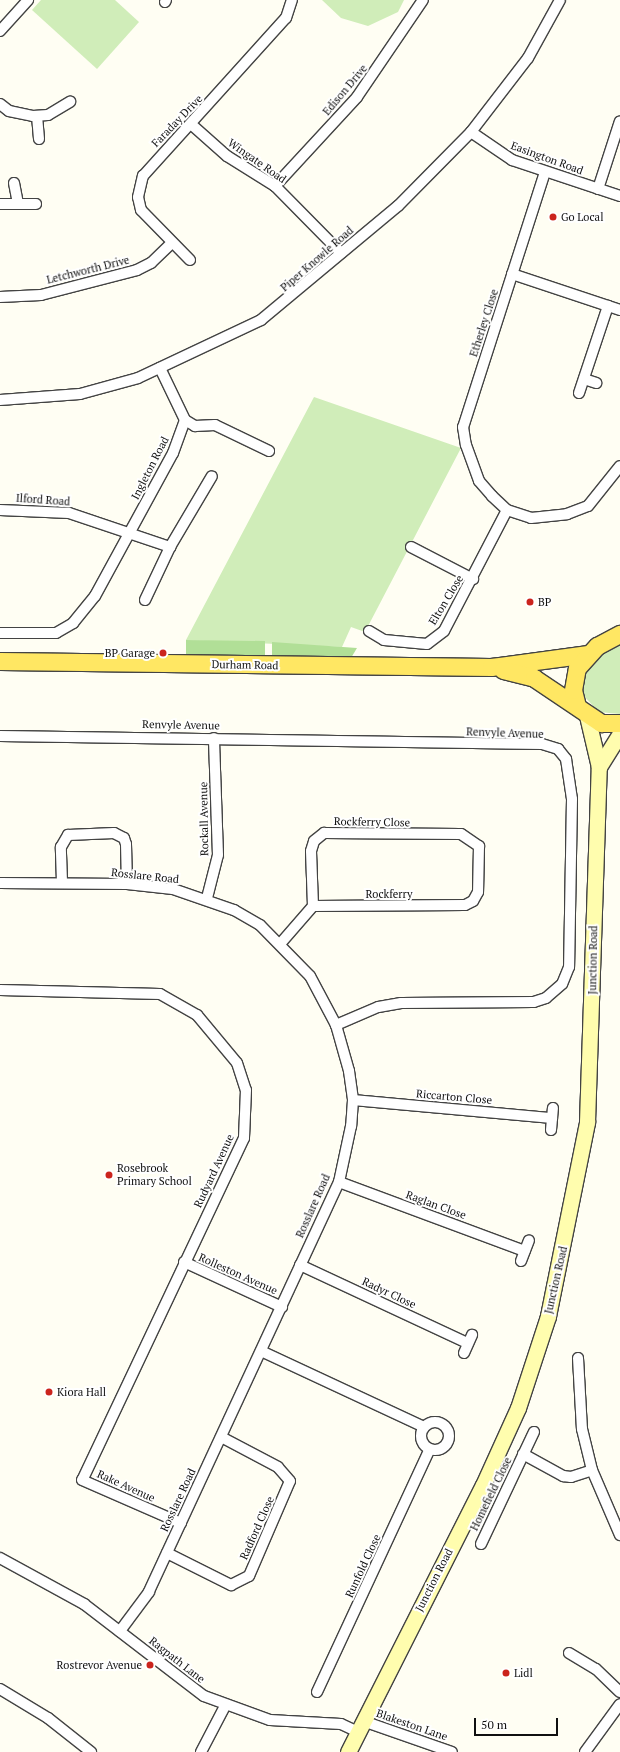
<!DOCTYPE html>
<html>
<head>
<meta charset="utf-8">
<style>
  body { margin:0 }
  #map { position:relative; width:620px; height:1752px; overflow:hidden; background:#fffef3; font-family:"PT Serif",serif }
  div>[style] { position:absolute }
  .green>* { inset:0; background:#d0edb9 }
  .forest>* { inset:0; background:#b1df97 }
  .roads { filter:drop-shadow(1px 0 #434343) drop-shadow(-1px 0 #434343) drop-shadow(0 1px #434343) drop-shadow(0 -1px #434343) }
  .minor>* { height:10px; margin:-5px; padding:0 5px; transform-origin:5px; border-radius:5px; background:#fff }
  .minor>.ring { margin:-5px; padding:0; box-sizing:content-box; background:none; border:10px solid #fff; border-radius:50% }
  .secondary>* { height:15px; margin:-7.5px; padding:0 7.5px; transform-origin:7.5px; border-radius:7.5px; background:#fffdae }
  .primary>* { height:17px; margin:-8.5px; padding:0 8.5px; transform-origin:8.5px; border-radius:8.5px; background:#ffe763 }
  .dots>* { width:11px; height:11px; translate:-50% -50%; box-sizing:border-box; border:2px solid #fff; border-radius:50% }
  span { translate:-50% -50%; white-space:nowrap; text-align:center; line-height:1.15; -webkit-text-stroke:4px #fff; paint-order:stroke }
  .street-label { font-size:11px; color:#101010 }
  .poi-label { font-size:11px; color:#101010 }
  .left { translate:0 -50%; text-align:left }
  .right { translate:-100% -50%; text-align:right }
  .scale { position:absolute; left:474px; top:1718px; width:84px; height:18px; box-sizing:border-box; border:2px solid #101010; border-top:0; padding-left:5px; font-size:12px; line-height:14px; white-space:nowrap; color:#101010; -webkit-text-stroke:3px #fff; paint-order:stroke }
</style>
</head>
<body>
<div id="map">
  <div class="green">
    <i style="clip-path:polygon(41px 0,115px 0,139px 22px,97px 69px,32px 10px)"></i>
    <i style="clip-path:polygon(322px 0,404px 0,398px 12px,368px 26px,341px 18px)"></i>
    <i style="clip-path:polygon(314px 397px,461px 448px,365px 632px,351px 627px,342px 647px,186px 640px)"></i>
    <i style="clip-path:polygon(620px 643px,620px 714px,599px 712px,581px 693px,581px 677px,600px 653px)"></i>
  </div>
  <div class="forest">
    <i style="clip-path:polygon(186px 640px,265px 641px,265px 658px,186px 657px)"></i>
    <i style="clip-path:polygon(272px 642px,357px 648px,351px 658px,272px 656px)"></i>
  </div>
  <div class="roads">
    <div class="minor">
      <i style="left:165px;top:2px;width:2px;rotate:-63deg"></i>
      <i style="left:0;top:31px;width:42px;rotate:-47.9deg"></i>
      <i style="left:0;top:104px;width:11px;rotate:38deg"></i>
      <i style="left:9px;top:111px;width:25px;rotate:12deg"></i>
      <i style="left:33px;top:116px;width:15px;rotate:-4deg"></i>
      <i style="left:48px;top:115px;width:26px;rotate:-31deg"></i>
      <i style="left:37px;top:116px;width:23px;rotate:85deg"></i>
      <i style="left:192px;top:125px;width:47px;rotate:41.5deg"></i>
      <i style="left:227px;top:156px;width:57px;rotate:32deg"></i>
      <i style="left:275px;top:186px;width:94px;rotate:45.4deg"></i>
      <i style="left:471px;top:132px;width:50px;rotate:34.3deg"></i>
      <i style="left:512px;top:160px;width:114px;rotate:18.4deg"></i>
      <i style="left:545px;top:172px;width:268px;rotate:107.8deg"></i>
      <i style="left:463px;top:427px;width:18px;rotate:81deg"></i>
      <i style="left:466px;top:445px;width:38px;rotate:70deg"></i>
      <i style="left:479px;top:481px;width:20px;rotate:49deg"></i>
      <i style="left:492px;top:496px;width:21px;rotate:43deg"></i>
      <i style="left:507px;top:510px;width:25px;rotate:18deg"></i>
      <i style="left:531px;top:518px;width:36px;rotate:-6deg"></i>
      <i style="left:567px;top:514px;width:22px;rotate:-21deg"></i>
      <i style="left:588px;top:506px;width:51px;rotate:-51.3deg"></i>
      <i style="left:14px;top:183px;width:21px;rotate:79deg"></i>
      <i style="left:275px;top:186px;width:121px;rotate:-47.3deg"></i>
      <i style="left:357px;top:97px;width:117px;rotate:-55.8deg"></i>
      <i style="left:598px;top:189px;width:71px;rotate:-72.1deg"></i>
      <i style="left:0;top:204px;width:36px"></i>
      <i style="left:190px;top:260px;width:70px;rotate:-134.4deg"></i>
      <i style="left:141px;top:210px;width:13px;rotate:-103deg"></i>
      <i style="left:138px;top:197px;width:22px;rotate:-77deg"></i>
      <i style="left:143px;top:176px;width:213px;rotate:-47.9deg"></i>
      <i style="left:286px;top:18px;width:19px;rotate:-72deg"></i>
      <i style="left:512px;top:274px;width:114px;rotate:18.4deg"></i>
      <i style="left:0;top:297px;width:41px;rotate:-2.8deg"></i>
      <i style="left:41px;top:295px;width:99px;rotate:-14.6deg"></i>
      <i style="left:137px;top:270px;width:16px;rotate:-27deg"></i>
      <i style="left:151px;top:263px;width:29px;rotate:-44deg"></i>
      <i style="left:584px;top:379px;width:13px;rotate:18deg"></i>
      <i style="left:579px;top:393px;width:92px;rotate:-71.6deg"></i>
      <i style="left:0;top:400px;width:80px;rotate:-4.3deg"></i>
      <i style="left:80px;top:394px;width:60px;rotate:-15.4deg"></i>
      <i style="left:138px;top:378px;width:136px;rotate:-25.2deg"></i>
      <i style="left:261px;top:320px;width:178px;rotate:-39.8deg"></i>
      <i style="left:398px;top:206px;width:104px;rotate:-45.4deg"></i>
      <i style="left:471px;top:132px;width:93px;rotate:-52.4deg"></i>
      <i style="left:528px;top:58px;width:66px;rotate:-61.1deg"></i>
      <i style="left:185px;top:420px;width:12px;rotate:31deg"></i>
      <i style="left:195px;top:426px;width:20px;rotate:-3deg"></i>
      <i style="left:215px;top:425px;width:60px;rotate:25.7deg"></i>
      <i style="left:0;top:510px;width:69px;rotate:2.5deg"></i>
      <i style="left:69px;top:513px;width:107px;rotate:18.6deg"></i>
      <i style="left:411px;top:547px;width:70px;rotate:27.3deg"></i>
      <i style="left:145px;top:600px;width:59px;rotate:-64.7deg"></i>
      <i style="left:170px;top:547px;width:82px;rotate:-59.4deg"></i>
      <i style="left:369px;top:631px;width:17px;rotate:31deg"></i>
      <i style="left:384px;top:640px;width:43px;rotate:5.3deg"></i>
      <i style="left:427px;top:644px;width:21px;rotate:-37deg"></i>
      <i style="left:444px;top:631px;width:136px;rotate:-62.5deg"></i>
      <i style="left:0;top:633px;width:56px"></i>
      <i style="left:56px;top:633px;width:20px;rotate:-30deg"></i>
      <i style="left:73px;top:623px;width:35px;rotate:-51deg"></i>
      <i style="left:95px;top:596px;width:163px;rotate:-61.4deg"></i>
      <i style="left:173px;top:453px;width:35px;rotate:-70deg"></i>
      <i style="left:185px;top:420px;width:58px;rotate:-115.7deg"></i>
      <i style="left:0;top:736px;width:542px;rotate:0.85deg"></i>
      <i style="left:542px;top:744px;width:17px;rotate:17deg"></i>
      <i style="left:558px;top:749px;width:13px;rotate:51deg"></i>
      <i style="left:566px;top:759px;width:40px;rotate:81.5deg"></i>
      <i style="left:572px;top:799px;width:168px;rotate:91deg"></i>
      <i style="left:569px;top:967px;width:18px;rotate:112deg"></i>
      <i style="left:562px;top:984px;width:21px;rotate:139deg"></i>
      <i style="left:546px;top:998px;width:13px;rotate:162deg"></i>
      <i style="left:534px;top:1002px;width:133px;rotate:179.6deg"></i>
      <i style="left:401px;top:1003px;width:23px;rotate:170deg"></i>
      <i style="left:378px;top:1007px;width:46px;rotate:156.8deg"></i>
      <i style="left:62px;top:882px;width:35px;rotate:-92deg"></i>
      <i style="left:61px;top:847px;width:14px;rotate:-60deg"></i>
      <i style="left:68px;top:835px;width:46px;rotate:-2.5deg"></i>
      <i style="left:114px;top:833px;width:11px;rotate:27deg"></i>
      <i style="left:124px;top:838px;width:6px;rotate:72deg"></i>
      <i style="left:126px;top:844px;width:40px;rotate:88.6deg"></i>
      <i style="left:0;top:883px;width:127px;rotate:0.5deg"></i>
      <i style="left:127px;top:884px;width:46px;rotate:6.2deg"></i>
      <i style="left:173px;top:889px;width:65px;rotate:19deg"></i>
      <i style="left:234px;top:910px;width:30px;rotate:30deg"></i>
      <i style="left:260px;top:925px;width:71px;rotate:45.6deg"></i>
      <i style="left:310px;top:976px;width:55px;rotate:62deg"></i>
      <i style="left:336px;top:1025px;width:48px;rotate:74.2deg"></i>
      <i style="left:349px;top:1071px;width:29px;rotate:82deg"></i>
      <i style="left:353px;top:1100px;width:26px;rotate:94deg"></i>
      <i style="left:351px;top:1126px;width:57px;rotate:102.1deg"></i>
      <i style="left:339px;top:1182px;width:452px;rotate:114.9deg"></i>
      <i style="left:149px;top:1592px;width:49px;rotate:126.6deg"></i>
      <i style="left:207px;top:898px;width:44px;rotate:-75.7deg"></i>
      <i style="left:218px;top:855px;width:117px;rotate:-92deg"></i>
      <i style="left:280px;top:944px;width:50px;rotate:-49deg"></i>
      <i style="left:313px;top:906px;width:55px;rotate:-92.1deg"></i>
      <i style="left:311px;top:851px;width:10px;rotate:-73deg"></i>
      <i style="left:314px;top:841px;width:13px;rotate:-39deg"></i>
      <i style="left:324px;top:833px;width:137px;rotate:0.4deg"></i>
      <i style="left:461px;top:834px;width:22px;rotate:34deg"></i>
      <i style="left:479px;top:846px;width:46px;rotate:91.2deg"></i>
      <i style="left:478px;top:892px;width:10px;rotate:119deg"></i>
      <i style="left:473px;top:901px;width:9px;rotate:153deg"></i>
      <i style="left:465px;top:905px;width:152px;rotate:179.6deg"></i>
      <i style="left:0;top:990px;width:160px;rotate:1.4deg"></i>
      <i style="left:160px;top:994px;width:43px;rotate:29.6deg"></i>
      <i style="left:197px;top:1015px;width:62px;rotate:50.2deg"></i>
      <i style="left:237px;top:1063px;width:28px;rotate:72deg"></i>
      <i style="left:246px;top:1090px;width:48px;rotate:92.4deg"></i>
      <i style="left:244px;top:1138px;width:378px;rotate:115.3deg"></i>
      <i style="left:82px;top:1480px;width:108px;rotate:23.5deg"></i>
      <i style="left:353px;top:1100px;width:200px;rotate:5.2deg"></i>
      <i style="left:551px;top:1130px;width:22px;rotate:-85deg"></i>
      <i style="left:339px;top:1182px;width:198px;rotate:20.4deg"></i>
      <i style="left:521px;top:1261px;width:22px;rotate:-69deg"></i>
      <i style="left:184px;top:1262px;width:108px;rotate:24.7deg"></i>
      <i style="left:300px;top:1265px;width:184px;rotate:25deg"></i>
      <i style="left:261px;top:1351px;width:180px;rotate:25deg"></i>
      <i style="left:464px;top:1353px;width:20px;rotate:-66deg"></i>
      <i style="left:578px;top:1358px;width:71px;rotate:86.8deg"></i>
      <i style="left:582px;top:1429px;width:42px;rotate:76.3deg"></i>
      <i style="left:592px;top:1470px;width:71px;rotate:66.7deg"></i>
      <i class="ring" style="left:421px;top:1422px;width:18px;height:18px"></i>
      <i style="left:523px;top:1454px;width:46px;rotate:28.8deg"></i>
      <i style="left:563px;top:1476px;width:8px;rotate:7deg"></i>
      <i style="left:571px;top:1477px;width:22px;rotate:-18deg"></i>
      <i style="left:481px;top:1544px;width:124px;rotate:-64.7deg"></i>
      <i style="left:167px;top:1553px;width:72px;rotate:26.6deg"></i>
      <i style="left:231px;top:1585px;width:20px;rotate:-27deg"></i>
      <i style="left:249px;top:1576px;width:103px;rotate:-66.7deg"></i>
      <i style="left:290px;top:1481px;width:18px;rotate:-131deg"></i>
      <i style="left:278px;top:1467px;width:64px;rotate:-152.2deg"></i>
      <i style="left:0;top:1558px;width:96px;rotate:28.7deg"></i>
      <i style="left:84px;top:1604px;width:151px;rotate:37.5deg"></i>
      <i style="left:204px;top:1696px;width:70px;rotate:20deg"></i>
      <i style="left:270px;top:1720px;width:71px;rotate:3.2deg"></i>
      <i style="left:341px;top:1724px;width:19px;rotate:25deg"></i>
      <i style="left:569px;top:1653px;width:31px;rotate:31deg"></i>
      <i style="left:596px;top:1669px;width:33px;rotate:44deg"></i>
      <i style="left:0;top:1689px;width:56px;rotate:31.1deg"></i>
      <i style="left:48px;top:1718px;width:55px;rotate:38.3deg"></i>
      <i style="left:317px;top:1692px;width:268px;rotate:-65.1deg"></i>
      <i style="left:363px;top:1721px;width:94px;rotate:19.2deg"></i>
      <i style="left:201px;top:1752px;width:52px;rotate:-62.4deg"></i>
      <i style="left:585px;top:1752px;width:59px;rotate:-53.9deg"></i>
    </div>
    <div class="secondary">
      <i style="left:599px;top:767px;width:39px;rotate:-58deg"></i>
      <i style="left:348px;top:1752px;width:299px;rotate:-63.2deg"></i>
      <i style="left:483px;top:1485px;width:85px;rotate:-65.6deg"></i>
      <i style="left:518px;top:1408px;width:97px;rotate:-71.9deg"></i>
      <i style="left:548px;top:1316px;width:198px;rotate:-78.6deg"></i>
      <i style="left:587px;top:1122px;width:355px;rotate:-88.1deg"></i>
      <i style="left:599px;top:767px;width:52px;rotate:-103.2deg"></i>
    </div>
    <div class="primary">
      <i style="left:0;top:661px;width:491px;rotate:0.7deg"></i>
      <i style="left:491px;top:667px;width:98px;rotate:-7.6deg"></i>
      <i style="left:503px;top:670px;width:32px;rotate:14deg"></i>
      <i style="left:534px;top:678px;width:81px;rotate:33.9deg"></i>
      <i style="left:601px;top:723px;width:19px"></i>
      <i style="left:577px;top:706px;width:16px;rotate:-104deg"></i>
      <i style="left:573px;top:690px;width:22px;rotate:-80deg"></i>
      <i style="left:577px;top:668px;width:30px;rotate:-48deg"></i>
      <i style="left:597px;top:646px;width:26px;rotate:-28deg"></i>
    </div>
  </div>
  <div class="dots">
    <i style="left:553px;top:217px;background:#cb241d"></i>
    <i style="left:530px;top:602px;background:#cb241d"></i>
    <i style="left:163px;top:653px;background:#cb241d"></i>
    <i style="left:109px;top:1175px;background:#cb241d"></i>
    <i style="left:49px;top:1392px;background:#cb241d"></i>
    <i style="left:150px;top:1665px;background:#cb241d"></i>
    <i style="left:506px;top:1673px;background:#cb241d"></i>
  </div>
  <div class="street-label">
    <span style="left:345px;top:90px;rotate:-50deg">Edison Drive</span>
    <span style="left:177px;top:121px;rotate:-46deg">Faraday Drive</span>
    <span style="left:547px;top:158px;rotate:20deg">Easington Road</span>
    <span style="left:257px;top:161px;rotate:35deg">Wingate Road</span>
    <span style="left:317px;top:259px;rotate:-41deg">Piper Knowle Road</span>
    <span style="left:88px;top:270px;rotate:-14deg">Letchworth Drive</span>
    <span style="left:484px;top:323px;rotate:-72deg">Etherley Close</span>
    <span style="left:150px;top:468px;rotate:-63deg">Ingleton Road</span>
    <span style="left:43px;top:500px;rotate:4deg">Ilford Road</span>
    <span style="left:446px;top:600px;rotate:-59deg">Elton Close</span>
    <span style="left:245px;top:665px;rotate:1deg">Durham Road</span>
    <span style="left:181px;top:725px;rotate:1deg">Renvyle Avenue</span>
    <span style="left:505px;top:733px;rotate:2deg">Renvyle Avenue</span>
    <span style="left:204px;top:819px;rotate:-91deg">Rockall Avenue</span>
    <span style="left:372px;top:822px;rotate:1deg">Rockferry Close</span>
    <span style="left:145px;top:876px;rotate:6deg">Rosslare Road</span>
    <span style="left:389px;top:894px">Rockferry</span>
    <span style="left:593px;top:960px;rotate:-89deg">Junction Road</span>
    <span style="left:454px;top:1097px;rotate:5deg">Riccarton Close</span>
    <span style="left:214px;top:1171px;rotate:-65deg">Rudyard Avenue</span>
    <span style="left:436px;top:1205px;rotate:20deg">Raglan Close</span>
    <span style="left:313px;top:1206px;rotate:-66deg">Rosslare Road</span>
    <span style="left:238px;top:1274px;rotate:24deg">Rolleston Avenue</span>
    <span style="left:556px;top:1280px;rotate:-77deg">Junction Road</span>
    <span style="left:389px;top:1293px;rotate:25deg">Radyr Close</span>
    <span style="left:126px;top:1486px;rotate:24deg">Rake Avenue</span>
    <span style="left:491px;top:1494px;rotate:-64deg">Homefield Close</span>
    <span style="left:178px;top:1500px;rotate:-65deg">Rosslare Road</span>
    <span style="left:257px;top:1528px;rotate:-66deg">Radford Close</span>
    <span style="left:363px;top:1566px;rotate:-65deg">Runfold Close</span>
    <span style="left:434px;top:1580px;rotate:-63deg">Junction Road</span>
    <span style="left:177px;top:1660px;rotate:38deg">Ragpath Lane</span>
    <span style="left:412px;top:1725px;rotate:19deg">Blakeston Lane</span>
  </div>
  <div class="poi-label">
    <span class="left" style="left:561px;top:217px">Go Local</span>
    <span class="left" style="left:538px;top:602px">BP</span>
    <span class="right" style="left:155px;top:653px">BP Garage</span>
    <span class="left" style="left:117px;top:1175px">Rosebrook<br>Primary School</span>
    <span class="left" style="left:57px;top:1392px">Kiora Hall</span>
    <span class="right" style="left:142px;top:1665px">Rostrevor Avenue</span>
    <span class="left" style="left:514px;top:1673px">Lidl</span>
  </div>
  <div class="scale">50 m</div>
</div>
</body>
</html>
